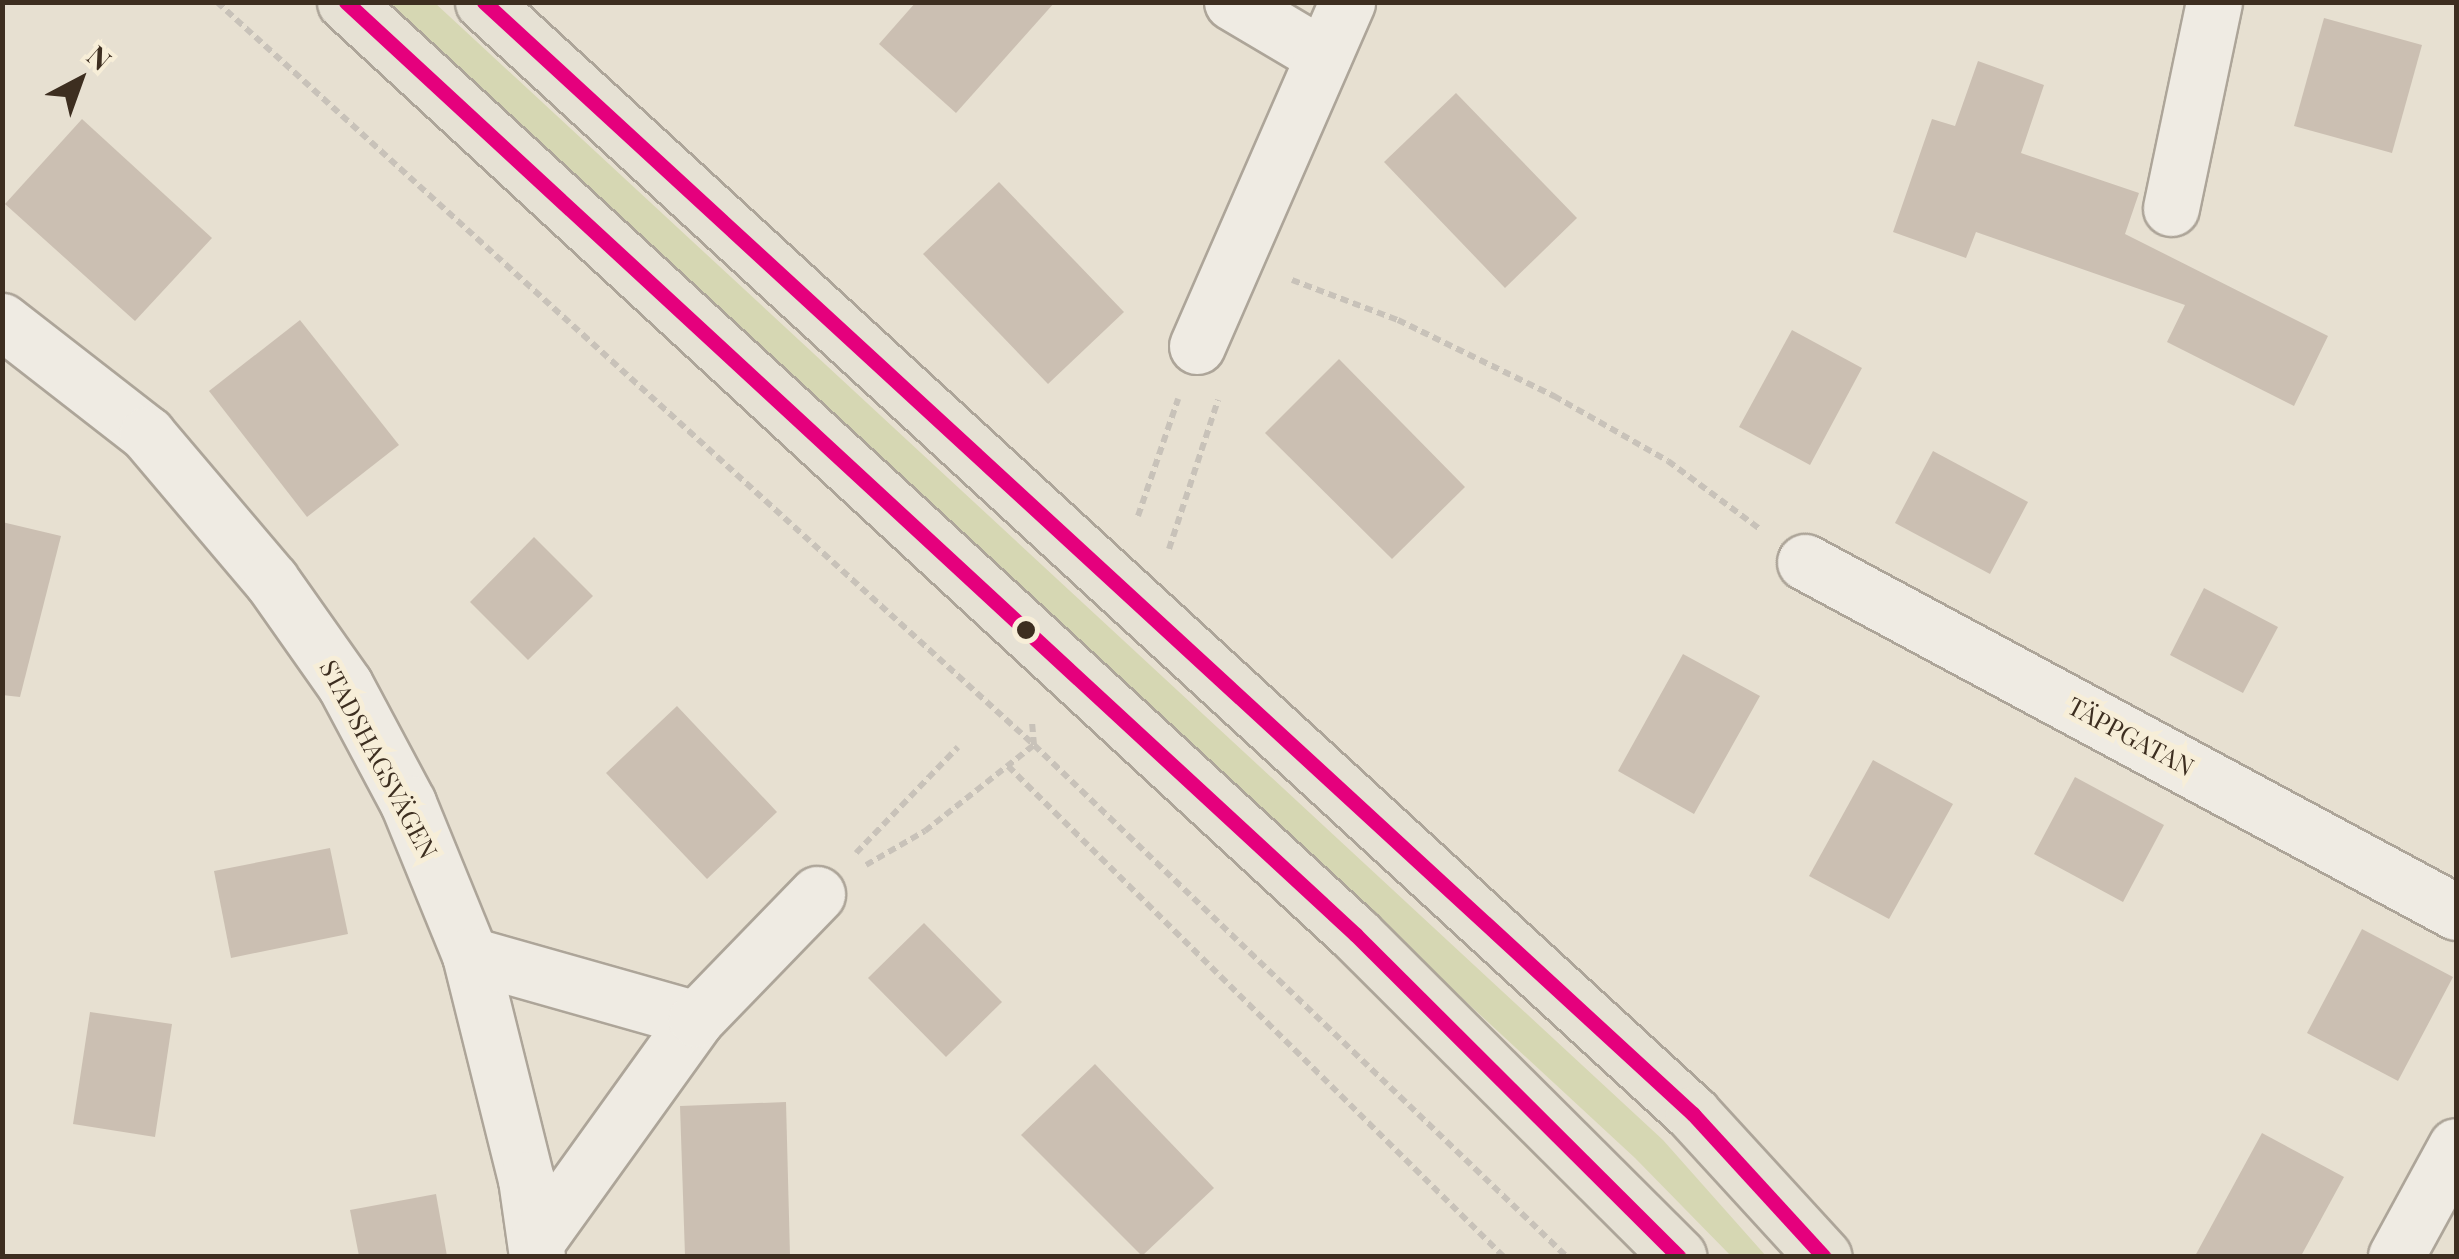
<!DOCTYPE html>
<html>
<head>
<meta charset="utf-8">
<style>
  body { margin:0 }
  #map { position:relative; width:2459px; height:1259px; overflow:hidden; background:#e7e0d1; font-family:"Playfair Display",serif }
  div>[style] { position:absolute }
  .green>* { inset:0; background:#d6d7b3 }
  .building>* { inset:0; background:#cbbfb2 }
  .path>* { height:6px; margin-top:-3px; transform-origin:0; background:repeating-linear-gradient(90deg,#c8c2b9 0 8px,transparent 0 13px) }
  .roads { filter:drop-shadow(2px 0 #ada599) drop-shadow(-2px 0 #ada599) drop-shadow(0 2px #ada599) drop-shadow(0 -2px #ada599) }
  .minor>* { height:55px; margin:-27.5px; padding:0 27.5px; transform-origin:27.5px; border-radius:27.5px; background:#efebe3 }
  .major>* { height:55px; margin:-27.5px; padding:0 27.5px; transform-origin:27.5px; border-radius:27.5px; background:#e6e1d4 }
  .bus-1>* { height:15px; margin:-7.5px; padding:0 7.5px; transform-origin:7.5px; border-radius:7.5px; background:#e5007d }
  .dots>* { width:28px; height:28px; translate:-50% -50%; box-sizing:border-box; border:5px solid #f7eed8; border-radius:50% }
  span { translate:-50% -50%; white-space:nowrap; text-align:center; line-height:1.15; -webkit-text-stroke:10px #f7eed8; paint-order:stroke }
  .street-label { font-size:25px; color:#3d2e20 }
  .frame { position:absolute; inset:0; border:5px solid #3d2e20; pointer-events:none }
  .north { position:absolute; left:30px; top:30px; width:100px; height:100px; -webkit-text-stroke:8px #f7eed8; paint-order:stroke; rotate:41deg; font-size:28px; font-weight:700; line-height:40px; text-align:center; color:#3d2e20 }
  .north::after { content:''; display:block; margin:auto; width:35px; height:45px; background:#3d2e20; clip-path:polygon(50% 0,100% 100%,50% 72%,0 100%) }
</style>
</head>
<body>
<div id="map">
  <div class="green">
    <i style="clip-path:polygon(386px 3px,435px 3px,1663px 1140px,1766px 1256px,1731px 1256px,1635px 1158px)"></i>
  </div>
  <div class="building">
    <i style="clip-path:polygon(916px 2px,1055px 2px,956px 113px,879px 44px)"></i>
    <i style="clip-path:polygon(2324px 18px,2422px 45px,2392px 153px,2294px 126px)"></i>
    <i style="clip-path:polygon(1978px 61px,2044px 85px,2021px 153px,2139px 193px,2125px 234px,2328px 336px,2294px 406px,2167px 342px,2185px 305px,1976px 232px,1966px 258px,1893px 232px,1932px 119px,1955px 126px)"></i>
    <i style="clip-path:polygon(1456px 93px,1577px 218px,1505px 288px,1384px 162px)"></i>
    <i style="clip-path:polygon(82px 119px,212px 238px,135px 321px,5px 204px)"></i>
    <i style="clip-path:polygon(999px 182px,1124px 312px,1048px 384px,923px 254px)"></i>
    <i style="clip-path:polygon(300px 320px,399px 445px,307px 517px,209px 391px)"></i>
    <i style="clip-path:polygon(1792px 330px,1862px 368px,1810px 465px,1739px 427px)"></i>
    <i style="clip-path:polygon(1339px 359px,1465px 487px,1392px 559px,1265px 433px)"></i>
    <i style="clip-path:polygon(1933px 451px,2028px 502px,1990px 574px,1895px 523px)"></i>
    <i style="clip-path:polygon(2px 522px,61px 536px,20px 697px,2px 695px)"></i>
    <i style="clip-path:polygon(534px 537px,593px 596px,528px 660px,470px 602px)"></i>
    <i style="clip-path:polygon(2204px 588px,2278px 627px,2243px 693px,2170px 655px)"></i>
    <i style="clip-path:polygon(1683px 654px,1760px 696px,1694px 814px,1618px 771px)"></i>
    <i style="clip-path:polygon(677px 706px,777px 812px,707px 879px,606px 773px)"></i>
    <i style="clip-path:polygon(1873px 760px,1953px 804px,1889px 919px,1809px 876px)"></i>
    <i style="clip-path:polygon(2075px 777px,2164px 825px,2123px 902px,2034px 854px)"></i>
    <i style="clip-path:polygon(330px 848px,348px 934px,231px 958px,214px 871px)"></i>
    <i style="clip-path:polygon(924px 923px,1002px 1002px,946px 1057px,868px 978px)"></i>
    <i style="clip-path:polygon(2362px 929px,2453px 977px,2398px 1081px,2307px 1033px)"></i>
    <i style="clip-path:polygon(90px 1012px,172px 1024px,155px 1137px,73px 1124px)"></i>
    <i style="clip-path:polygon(1095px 1064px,1214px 1188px,1142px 1256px,1021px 1135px)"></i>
    <i style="clip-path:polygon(786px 1102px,790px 1255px,685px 1256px,680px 1106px)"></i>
    <i style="clip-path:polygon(2262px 1133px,2344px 1177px,2301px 1256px,2195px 1256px)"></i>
    <i style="clip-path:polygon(436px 1194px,447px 1256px,359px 1256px,350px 1210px)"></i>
  </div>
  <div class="path">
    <i style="left:217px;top:2px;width:1104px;rotate:42.28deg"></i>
    <i style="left:1034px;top:745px;width:738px;rotate:43.85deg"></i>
    <i style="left:1292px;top:280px;width:113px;rotate:20.7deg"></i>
    <i style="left:1398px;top:320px;width:174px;rotate:26deg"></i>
    <i style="left:1554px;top:396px;width:131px;rotate:29.7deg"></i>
    <i style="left:1668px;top:461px;width:114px;rotate:36.5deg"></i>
    <i style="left:1138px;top:516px;width:124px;rotate:-71.1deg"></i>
    <i style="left:1169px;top:549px;width:157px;rotate:-71.8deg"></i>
    <i style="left:1008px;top:766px;width:697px;rotate:44.71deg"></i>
    <i style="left:856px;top:853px;width:147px;rotate:-46.1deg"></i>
    <i style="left:866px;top:865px;width:68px;rotate:-30deg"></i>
    <i style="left:925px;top:831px;width:139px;rotate:-38.3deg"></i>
    <i style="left:1034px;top:745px;width:25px;rotate:-95deg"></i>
  </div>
  <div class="roads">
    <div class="minor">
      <i style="left:1232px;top:2px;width:106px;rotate:30.7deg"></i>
      <i style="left:2171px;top:208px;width:210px;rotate:-78.2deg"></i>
      <i style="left:2px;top:321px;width:184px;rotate:37.9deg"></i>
      <i style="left:147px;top:434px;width:192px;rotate:49.7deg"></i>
      <i style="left:271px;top:580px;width:128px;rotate:54.8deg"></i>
      <i style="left:345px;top:685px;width:134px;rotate:61.9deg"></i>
      <i style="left:408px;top:803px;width:164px;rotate:67.8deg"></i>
      <i style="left:470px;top:955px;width:231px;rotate:76deg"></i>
      <i style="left:526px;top:1179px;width:78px;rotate:81.9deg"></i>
      <i style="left:1197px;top:346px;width:375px;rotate:-66.4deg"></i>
      <i style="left:1805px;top:562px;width:739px;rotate:28.26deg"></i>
      <i style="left:470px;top:955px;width:235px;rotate:15.8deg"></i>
      <i style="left:536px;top:1242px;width:274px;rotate:-54.3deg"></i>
      <i style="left:696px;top:1019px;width:174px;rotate:-45.9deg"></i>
      <i style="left:2396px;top:1256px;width:125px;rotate:-61.4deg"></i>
    </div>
    <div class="major">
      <i style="left:345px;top:2px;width:1376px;rotate:42.7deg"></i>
      <i style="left:1356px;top:935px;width:455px;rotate:44.9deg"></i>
      <i style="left:483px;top:2px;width:1643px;rotate:42.58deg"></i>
      <i style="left:1693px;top:1114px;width:193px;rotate:47.5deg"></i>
    </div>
  </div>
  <div class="bus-1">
    <i style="left:346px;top:2px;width:1375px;rotate:42.73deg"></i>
    <i style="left:1356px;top:935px;width:455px;rotate:44.9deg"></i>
    <i style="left:484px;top:2px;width:1643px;rotate:42.61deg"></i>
    <i style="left:1693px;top:1114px;width:193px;rotate:47.5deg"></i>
  </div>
  <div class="dots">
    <i style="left:1026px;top:630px;background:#3d2e20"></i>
  </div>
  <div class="street-label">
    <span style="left:2131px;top:736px;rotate:28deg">TÄPPGATAN</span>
    <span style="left:379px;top:759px;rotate:62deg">STADSHAGSVÄGEN</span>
  </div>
  <div class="frame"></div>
  <div class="north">N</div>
</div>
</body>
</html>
